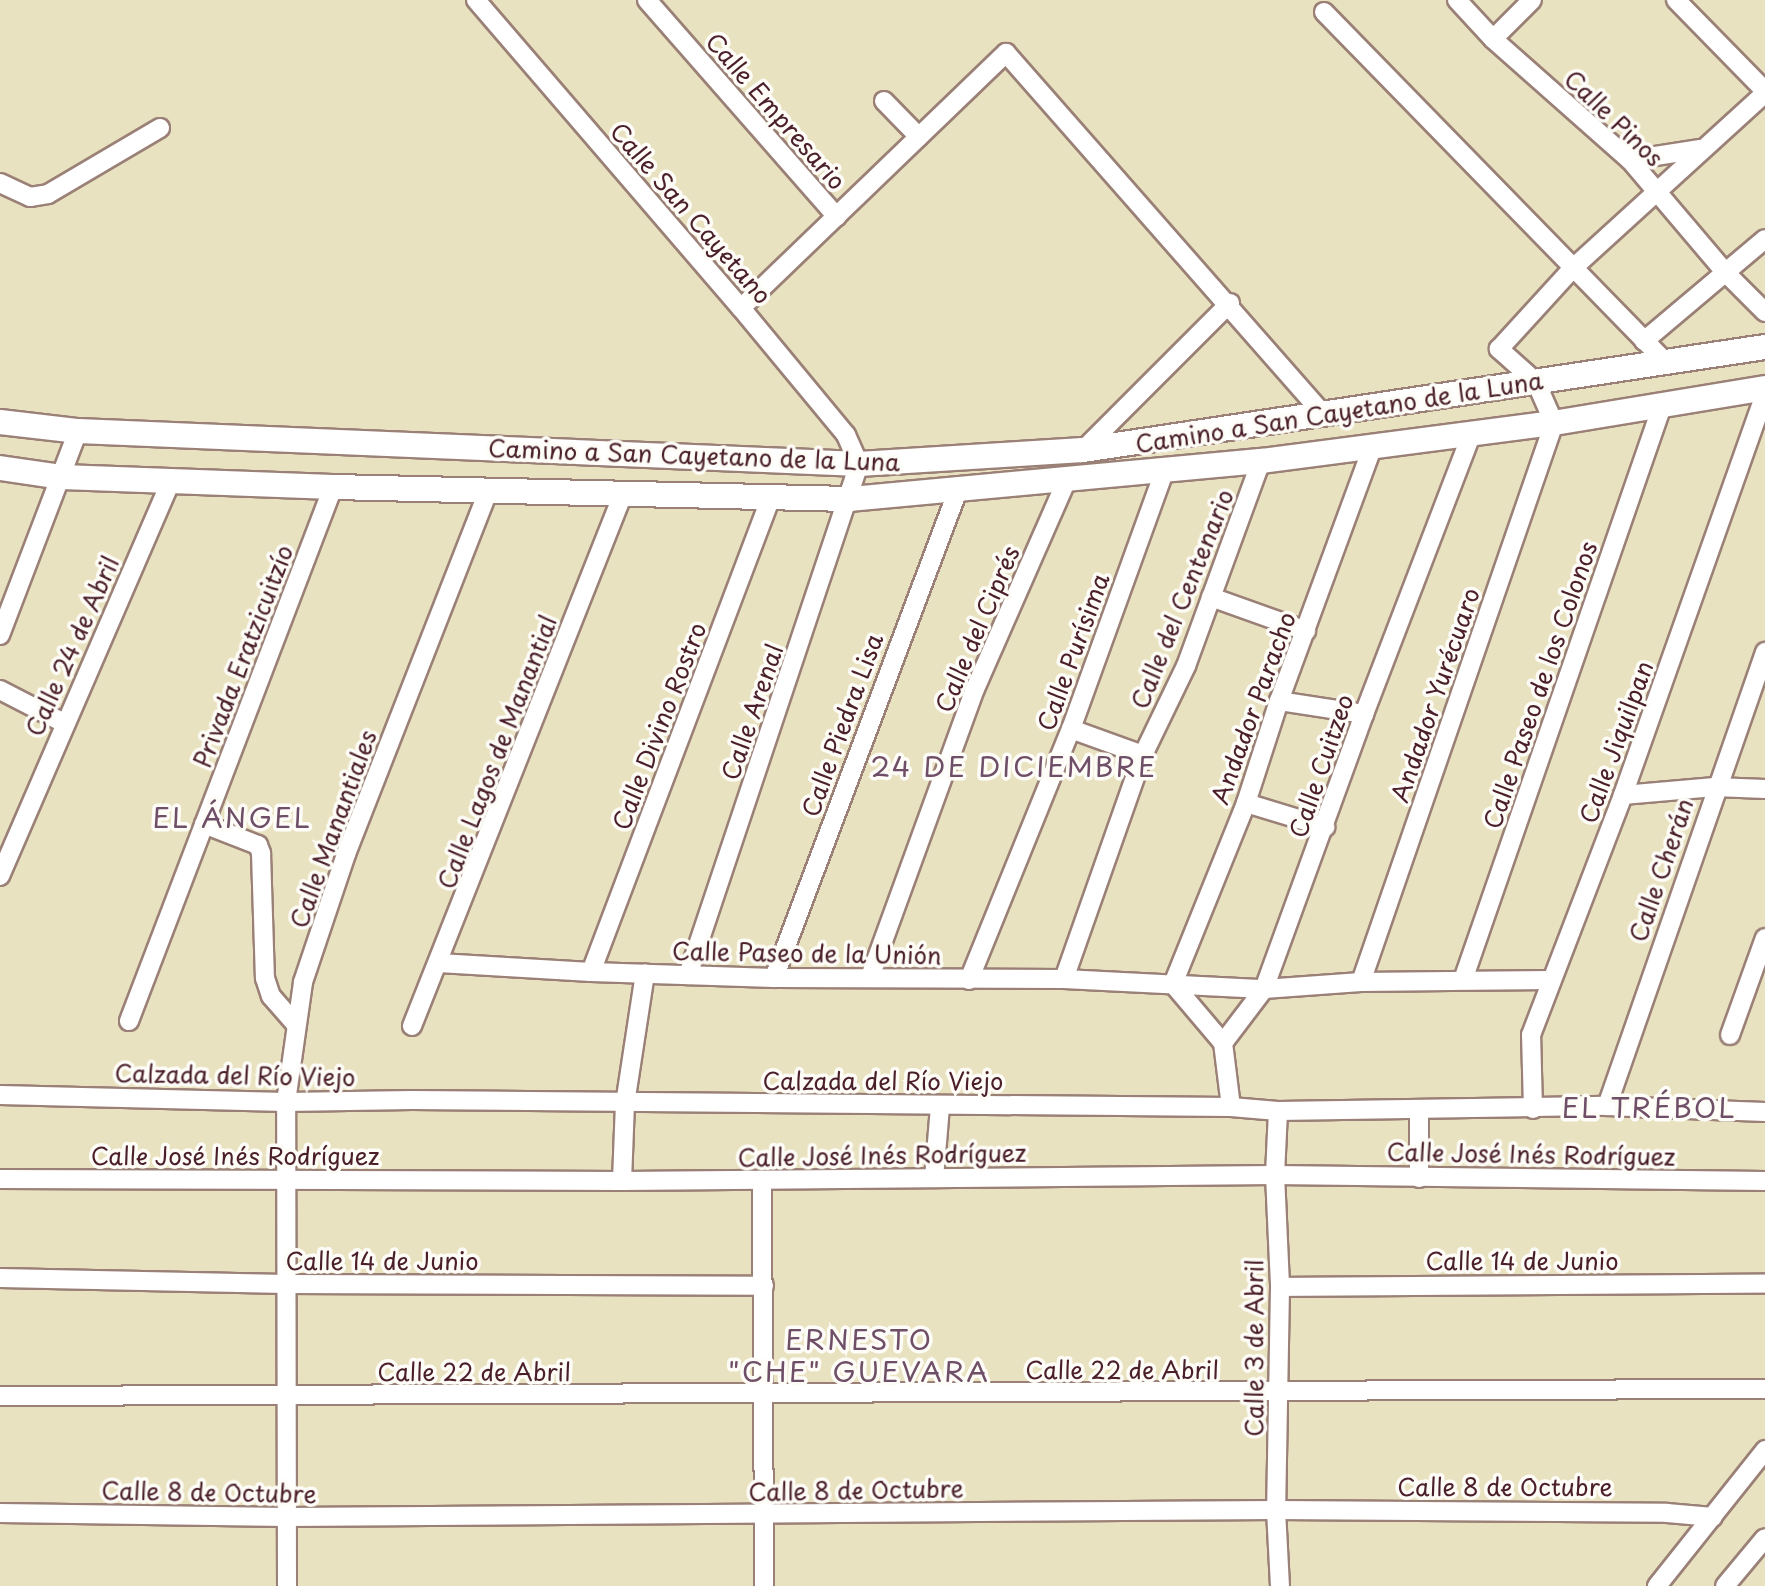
<!DOCTYPE html>
<html>
<head>
<meta charset="utf-8">
<style>
  body { margin:0 }
  #map { position:relative; width:1765px; height:1586px; overflow:hidden; background:#e9e2c0; font-family:"Playpen Sans",sans-serif }
  div>[style] { position:absolute }
  .roads { filter:drop-shadow(2px 0 #9a8076) drop-shadow(-2px 0 #9a8076) drop-shadow(0 2px #9a8076) drop-shadow(0 -2px #9a8076) }
  .street>* { height:18px; margin:-9px; padding:0 9px; transform-origin:9px; border-radius:9px; background:#fff }
  .secondary>* { height:24px; margin:-12px; padding:0 12px; transform-origin:12px; border-radius:12px; background:#fff }
  span { translate:-50% -50%; white-space:nowrap; text-align:center; line-height:1.15; -webkit-text-stroke:7px #fdfcf7; paint-order:stroke }
  .street-label { font-size:24px; color:#4a1f2b }
  .quarter-label { font-size:28px; color:#6f4f67; letter-spacing:2px }
</style>
</head>
<body>
<div id="map">
  <div class="roads">
    <div class="street">
      <i style="left:476px;top:0;width:406px;rotate:49.3deg"></i>
      <i style="left:741px;top:308px;width:165px;rotate:50.4deg"></i>
      <i style="left:846px;top:435px;width:32px;rotate:66deg"></i>
      <i style="left:859px;top:464px;width:539px;rotate:108.5deg"></i>
      <i style="left:647px;top:0;width:288px;rotate:48.8deg"></i>
      <i style="left:1457px;top:0;width:53px;rotate:47.3deg"></i>
      <i style="left:1493px;top:39px;width:183px;rotate:41.5deg"></i>
      <i style="left:1630px;top:160px;width:148px;rotate:49.7deg"></i>
      <i style="left:1726px;top:273px;width:55px;rotate:45deg"></i>
      <i style="left:1676px;top:0;width:127px;rotate:45.6deg"></i>
      <i style="left:1324px;top:12px;width:489px;rotate:45.7deg"></i>
      <i style="left:1493px;top:39px;width:55px;rotate:-45deg"></i>
      <i style="left:884px;top:101px;width:50px;rotate:45.8deg"></i>
      <i style="left:1630px;top:160px;width:71px;rotate:-8.9deg"></i>
      <i style="left:0;top:183px;width:33px;rotate:25deg"></i>
      <i style="left:30px;top:197px;width:18px;rotate:-9deg"></i>
      <i style="left:48px;top:194px;width:130px;rotate:-30.5deg"></i>
      <i style="left:741px;top:308px;width:368px;rotate:-43.9deg"></i>
      <i style="left:1006px;top:53px;width:483px;rotate:48.7deg"></i>
      <i style="left:1644px;top:341px;width:158px;rotate:-40.1deg"></i>
      <i style="left:1083px;top:450px;width:208px;rotate:-45deg"></i>
      <i style="left:1211px;top:597px;width:101px;rotate:19.7deg"></i>
      <i style="left:0;top:635px;width:218px;rotate:-69.1deg"></i>
      <i style="left:0;top:690px;width:72px;rotate:27.3deg"></i>
      <i style="left:1279px;top:701px;width:86px;rotate:8.7deg"></i>
      <i style="left:1071px;top:729px;width:77px;rotate:19.9deg"></i>
      <i style="left:1623px;top:795px;width:92px;rotate:-5deg"></i>
      <i style="left:1715px;top:787px;width:50px;rotate:2.3deg"></i>
      <i style="left:1246px;top:803px;width:83px;rotate:16.9deg"></i>
      <i style="left:204px;top:824px;width:58px;rotate:21.3deg"></i>
      <i style="left:258px;top:845px;width:9px;rotate:69deg"></i>
      <i style="left:261px;top:853px;width:125px;rotate:88.2deg"></i>
      <i style="left:265px;top:978px;width:19px;rotate:72deg"></i>
      <i style="left:271px;top:996px;width:38px;rotate:49deg"></i>
      <i style="left:0;top:876px;width:431px;rotate:-66.6deg"></i>
      <i style="left:439px;top:963px;width:152px;rotate:3.4deg"></i>
      <i style="left:591px;top:972px;width:183px;rotate:1.9deg"></i>
      <i style="left:774px;top:978px;width:290px;rotate:0.2deg"></i>
      <i style="left:1064px;top:979px;width:200px;rotate:2.9deg"></i>
      <i style="left:1264px;top:989px;width:97px;rotate:-4.1deg"></i>
      <i style="left:1361px;top:982px;width:190px;rotate:-0.6deg"></i>
      <i style="left:591px;top:972px;width:508px;rotate:-69.25deg"></i>
      <i style="left:870px;top:977px;width:307px;rotate:-70deg"></i>
      <i style="left:975px;top:689px;width:226px;rotate:-66.3deg"></i>
      <i style="left:774px;top:978px;width:522px;rotate:-69.34deg"></i>
      <i style="left:1064px;top:979px;width:238px;rotate:-70.6deg"></i>
      <i style="left:1143px;top:755px;width:99px;rotate:-64.2deg"></i>
      <i style="left:1186px;top:666px;width:218px;rotate:-69.9deg"></i>
      <i style="left:969px;top:980px;width:271px;rotate:-67.9deg"></i>
      <i style="left:1071px;top:729px;width:273px;rotate:-70.1deg"></i>
      <i style="left:1463px;top:980px;width:608px;rotate:-70.88deg"></i>
      <i style="left:1361px;top:982px;width:591px;rotate:-70.95deg"></i>
      <i style="left:1554px;top:423px;width:45px;rotate:-113.7deg"></i>
      <i style="left:1536px;top:382px;width:50px;rotate:-138.3deg"></i>
      <i style="left:1499px;top:349px;width:110px;rotate:-47.6deg"></i>
      <i style="left:1573px;top:268px;width:260px;rotate:-42.3deg"></i>
      <i style="left:129px;top:1021px;width:572px;rotate:-69.09deg"></i>
      <i style="left:412px;top:1026px;width:572px;rotate:-68.37deg"></i>
      <i style="left:1730px;top:1035px;width:103px;rotate:-70.2deg"></i>
      <i style="left:1223px;top:1043px;width:77px;rotate:-130.3deg"></i>
      <i style="left:1173px;top:984px;width:195px;rotate:-68deg"></i>
      <i style="left:1246px;top:803px;width:107px;rotate:-72.1deg"></i>
      <i style="left:1279px;top:701px;width:272px;rotate:-69.8deg"></i>
      <i style="left:0;top:1095px;width:286px;rotate:1.4deg"></i>
      <i style="left:286px;top:1102px;width:126px;rotate:-0.9deg"></i>
      <i style="left:412px;top:1100px;width:819px;rotate:0.49deg"></i>
      <i style="left:1231px;top:1107px;width:47px;rotate:4.9deg"></i>
      <i style="left:1278px;top:1111px;width:329px;rotate:-0.9deg"></i>
      <i style="left:1607px;top:1106px;width:158px;rotate:2.2deg"></i>
      <i style="left:1607px;top:1106px;width:481px;rotate:-70.8deg"></i>
      <i style="left:1231px;top:1107px;width:64px;rotate:-97.1deg"></i>
      <i style="left:1223px;top:1043px;width:68px;rotate:-52.8deg"></i>
      <i style="left:1264px;top:989px;width:293px;rotate:-70deg"></i>
      <i style="left:1364px;top:714px;width:299px;rotate:-69deg"></i>
      <i style="left:1419px;top:1109px;width:69px;rotate:90deg"></i>
      <i style="left:1533px;top:1109px;width:74px;rotate:-91.5deg"></i>
      <i style="left:1531px;top:1035px;width:257px;rotate:-69deg"></i>
      <i style="left:1623px;top:795px;width:425px;rotate:-70.5deg"></i>
      <i style="left:1278px;top:1111px;width:64px;rotate:92.7deg"></i>
      <i style="left:1275px;top:1175px;width:112px;rotate:87.4deg"></i>
      <i style="left:1280px;top:1287px;width:223px;rotate:91deg"></i>
      <i style="left:1276px;top:1510px;width:76px;rotate:87deg"></i>
      <i style="left:934px;top:1178px;width:72px;rotate:-85.2deg"></i>
      <i style="left:0;top:1179px;width:622px;rotate:0.18deg"></i>
      <i style="left:622px;top:1181px;width:653px;rotate:-0.53deg"></i>
      <i style="left:1275px;top:1175px;width:490px;rotate:0.7deg"></i>
      <i style="left:622px;top:1181px;width:77px;rotate:-87.8deg"></i>
      <i style="left:625px;top:1104px;width:132px;rotate:-81.3deg"></i>
      <i style="left:762px;top:1181px;width:405px;rotate:89.7deg"></i>
      <i style="left:0;top:1278px;width:286px;rotate:1.2deg"></i>
      <i style="left:286px;top:1284px;width:478px;rotate:0.2deg"></i>
      <i style="left:1280px;top:1287px;width:485px;rotate:-0.4deg"></i>
      <i style="left:0;top:1396px;width:1765px;rotate:-0.23deg"></i>
      <i style="left:0;top:1513px;width:286px;rotate:0.8deg"></i>
      <i style="left:286px;top:1517px;width:990px;rotate:-0.41deg"></i>
      <i style="left:1276px;top:1510px;width:391px;rotate:0.4deg"></i>
      <i style="left:1667px;top:1513px;width:46px;rotate:5deg"></i>
      <i style="left:287px;top:1586px;width:484px;rotate:-90.1deg"></i>
      <i style="left:286px;top:1102px;width:121px;rotate:-81.9deg"></i>
      <i style="left:303px;top:982px;width:135px;rotate:-71.4deg"></i>
      <i style="left:346px;top:854px;width:391px;rotate:-68.6deg"></i>
      <i style="left:1657px;top:1586px;width:174px;rotate:-51.5deg"></i>
      <i style="left:1725px;top:1586px;width:62px;rotate:-50.2deg"></i>
    </div>
    <div class="secondary">
      <i style="left:0;top:422px;width:79px;rotate:6.6deg"></i>
      <i style="left:78px;top:431px;width:782px;rotate:2.42deg"></i>
      <i style="left:859px;top:464px;width:224px;rotate:-3.6deg"></i>
      <i style="left:1083px;top:450px;width:690px;rotate:-8.59deg"></i>
      <i style="left:0;top:468px;width:63px;rotate:8.3deg"></i>
      <i style="left:62px;top:477px;width:271px;rotate:2.1deg"></i>
      <i style="left:333px;top:487px;width:517px;rotate:1.33deg"></i>
      <i style="left:850px;top:499px;width:413px;rotate:-5.3deg"></i>
      <i style="left:1261px;top:461px;width:295px;rotate:-7.4deg"></i>
      <i style="left:1554px;top:423px;width:214px;rotate:-9.4deg"></i>
    </div>
  </div>
  <div class="street-label">
    <span style="left:776px;top:111px;rotate:49deg">Calle Empresario</span>
    <span style="left:1614px;top:118px;rotate:44deg">Calle Pinos</span>
    <span style="left:691px;top:213px;rotate:49deg">Calle San Cayetano</span>
    <span style="left:1339px;top:412px;rotate:-9deg">Camino a San Cayetano de la Luna</span>
    <span style="left:694px;top:455px;rotate:2deg">Camino a San Cayetano de la Luna</span>
    <span style="left:1182px;top:599px;rotate:-68deg">Calle del Centenario</span>
    <span style="left:977px;top:629px;rotate:-67deg">Calle del Ciprés</span>
    <span style="left:72px;top:646px;rotate:-66deg">Calle 24 de Abril</span>
    <span style="left:1073px;top:652px;rotate:-70deg">Calle Purísima</span>
    <span style="left:243px;top:656px;rotate:-69deg">Privada Eratzicuitzío</span>
    <span style="left:1540px;top:685px;rotate:-71deg">Calle Paseo de los Colonos</span>
    <span style="left:1435px;top:695px;rotate:-71deg">Andador Yurécuaro</span>
    <span style="left:1253px;top:708px;rotate:-70deg">Andador Paracho</span>
    <span style="left:752px;top:712px;rotate:-71deg">Calle Arenal</span>
    <span style="left:842px;top:725px;rotate:-70deg">Calle Piedra Lisa</span>
    <span style="left:659px;top:726px;rotate:-69deg">Calle Divino Rostro</span>
    <span style="left:1616px;top:742px;rotate:-70deg">Calle Jiquilpan</span>
    <span style="left:497px;top:752px;rotate:-69deg">Calle Lagos de Manantial</span>
    <span style="left:1321px;top:766px;rotate:-71deg">Calle Cuitzeo</span>
    <span style="left:333px;top:829px;rotate:-70deg">Calle Manantiales</span>
    <span style="left:1661px;top:870px;rotate:-71deg">Calle Cherán</span>
    <span style="left:807px;top:953px;rotate:1deg">Calle Paseo de la Unión</span>
    <span style="left:235px;top:1075px;rotate:1deg">Calzada del Río Viejo</span>
    <span style="left:883px;top:1081px">Calzada del Río Viejo</span>
    <span style="left:1531px;top:1154px;rotate:1deg">Calle José Inés Rodríguez</span>
    <span style="left:882px;top:1155px;rotate:-1deg">Calle José Inés Rodríguez</span>
    <span style="left:235px;top:1156px">Calle José Inés Rodríguez</span>
    <span style="left:382px;top:1261px">Calle 14 de Junio</span>
    <span style="left:1522px;top:1261px">Calle 14 de Junio</span>
    <span style="left:1254px;top:1348px;rotate:-90deg">Calle 3 de Abril</span>
    <span style="left:1122px;top:1370px">Calle 22 de Abril</span>
    <span style="left:474px;top:1372px">Calle 22 de Abril</span>
    <span style="left:1505px;top:1487px">Calle 8 de Octubre</span>
    <span style="left:856px;top:1490px;rotate:-1deg">Calle 8 de Octubre</span>
    <span style="left:209px;top:1492px;rotate:1deg">Calle 8 de Octubre</span>
  </div>
  <div class="quarter-label">
    <span style="left:1014px;top:766px">24 DE DICIEMBRE</span>
    <span style="left:232px;top:817px">EL ÁNGEL</span>
    <span style="left:1649px;top:1107px">EL TRÉBOL</span>
    <span style="left:859px;top:1355px">ERNESTO<br>"CHE" GUEVARA</span>
  </div>
</div>
</body>
</html>
